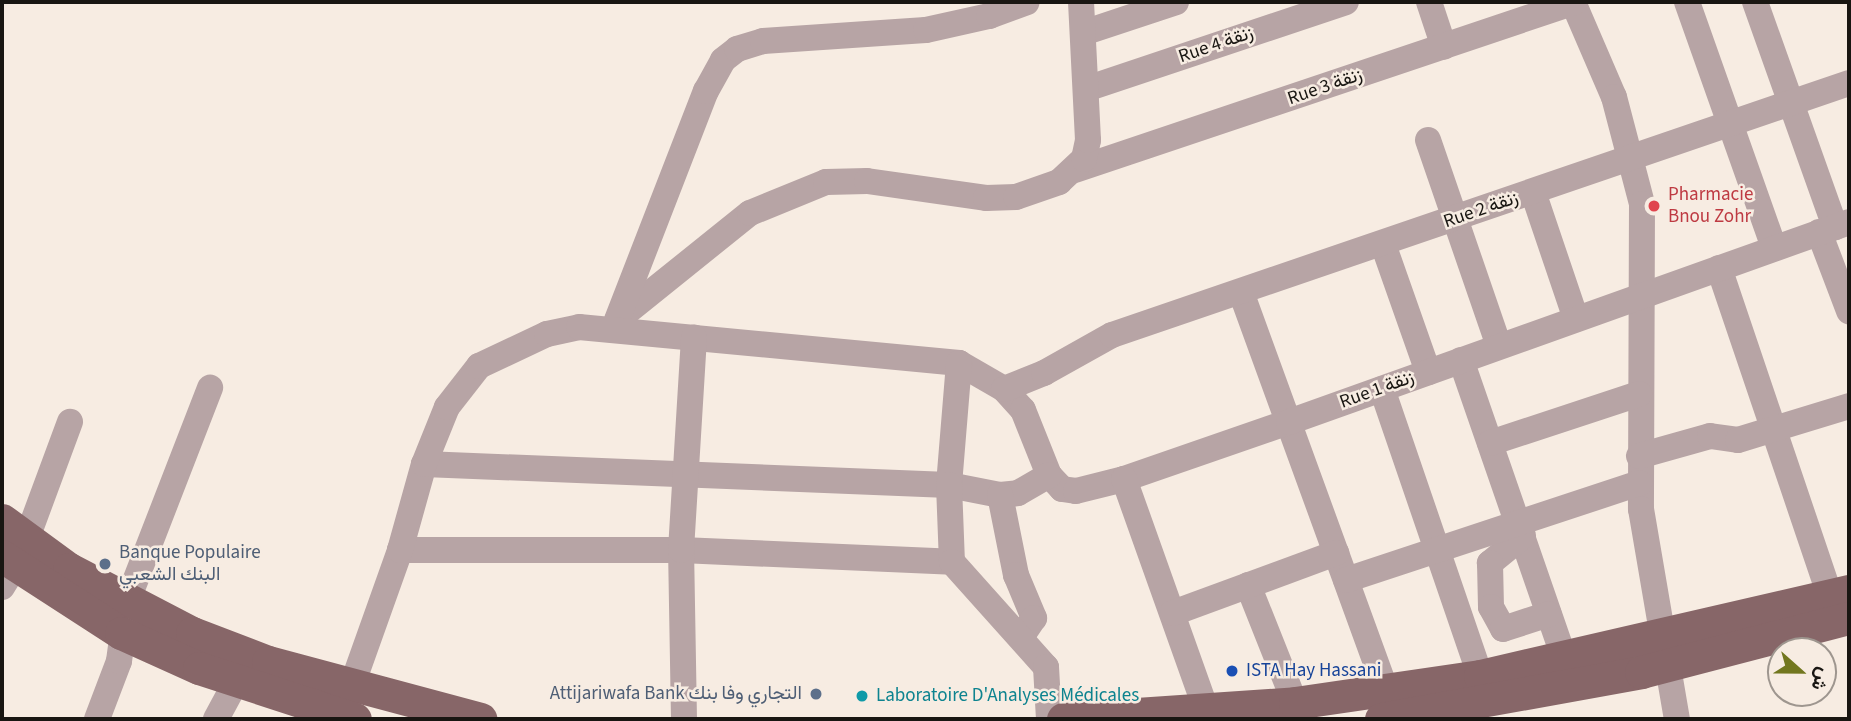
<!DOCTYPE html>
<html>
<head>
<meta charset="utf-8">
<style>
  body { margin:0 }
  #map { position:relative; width:1851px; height:721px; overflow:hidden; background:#f7ece2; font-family:"Source Sans 3",Vazirmatn,sans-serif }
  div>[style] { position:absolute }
  .minor>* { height:26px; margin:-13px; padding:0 13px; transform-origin:13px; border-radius:13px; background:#b7a4a5 }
  .major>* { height:33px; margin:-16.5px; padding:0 16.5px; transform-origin:16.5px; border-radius:16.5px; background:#876668 }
  .dots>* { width:19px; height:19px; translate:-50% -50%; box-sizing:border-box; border:4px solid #f7ece2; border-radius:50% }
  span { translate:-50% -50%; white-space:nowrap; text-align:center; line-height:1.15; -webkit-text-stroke:5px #f7ece2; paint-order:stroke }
  .street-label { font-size:19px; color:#191612 }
  .health-label { font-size:19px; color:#be3a42 }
  .left { translate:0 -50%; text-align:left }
  .service-label { font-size:19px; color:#4e5e75 }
  .right { translate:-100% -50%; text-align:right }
  .transit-label { font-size:19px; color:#164399 }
  .culture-label { font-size:19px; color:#0d838f }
  .frame { position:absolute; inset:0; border:4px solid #191612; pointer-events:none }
  .north { position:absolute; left:1767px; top:637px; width:70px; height:70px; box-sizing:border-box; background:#f7ece2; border:2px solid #9e968f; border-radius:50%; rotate:111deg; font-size:19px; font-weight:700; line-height:28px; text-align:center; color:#191612 }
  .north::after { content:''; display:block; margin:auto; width:24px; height:32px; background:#72771f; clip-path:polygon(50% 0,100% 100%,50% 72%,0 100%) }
</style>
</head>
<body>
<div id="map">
  <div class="minor">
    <i style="left:1429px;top:2px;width:47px;rotate:71.6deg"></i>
    <i style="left:1573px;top:2px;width:103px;rotate:66.7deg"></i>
    <i style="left:1614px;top:97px;width:111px;rotate:75.3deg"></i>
    <i style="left:1642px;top:204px;width:305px;rotate:90.2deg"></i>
    <i style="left:1641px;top:509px;width:213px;rotate:80.3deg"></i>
    <i style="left:1687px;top:2px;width:261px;rotate:70.5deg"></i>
    <i style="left:1755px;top:2px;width:239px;rotate:70.4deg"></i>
    <i style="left:1083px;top:33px;width:98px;rotate:-18.4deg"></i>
    <i style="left:1086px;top:89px;width:274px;rotate:-18.5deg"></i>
    <i style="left:1428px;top:140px;width:218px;rotate:71deg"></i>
    <i style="left:1075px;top:170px;width:527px;rotate:-18.57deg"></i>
    <i style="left:1533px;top:192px;width:134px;rotate:71.3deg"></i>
    <i style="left:1819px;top:232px;width:85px;rotate:69.2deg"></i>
    <i style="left:1383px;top:244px;width:136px;rotate:70.6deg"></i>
    <i style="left:1719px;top:268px;width:346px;rotate:71.3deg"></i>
    <i style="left:1241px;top:292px;width:424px;rotate:70deg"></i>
    <i style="left:618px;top:319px;width:169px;rotate:-38.8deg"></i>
    <i style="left:750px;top:213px;width:82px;rotate:-22.2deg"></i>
    <i style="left:826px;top:182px;width:41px;rotate:-1.4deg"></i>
    <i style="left:867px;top:181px;width:120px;rotate:8.1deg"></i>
    <i style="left:986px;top:198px;width:30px;rotate:-2deg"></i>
    <i style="left:1016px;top:197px;width:46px;rotate:-19.2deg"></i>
    <i style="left:1059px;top:182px;width:34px;rotate:-43deg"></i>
    <i style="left:1084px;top:159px;width:19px;rotate:-78deg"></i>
    <i style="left:1088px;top:140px;width:138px;rotate:-92.9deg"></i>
    <i style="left:617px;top:320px;width:246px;rotate:-68.8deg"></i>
    <i style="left:706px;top:91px;width:35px;rotate:-61deg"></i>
    <i style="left:723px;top:60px;width:18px;rotate:-38deg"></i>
    <i style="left:737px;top:49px;width:27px;rotate:-17deg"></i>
    <i style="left:763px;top:41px;width:163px;rotate:-3.9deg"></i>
    <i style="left:926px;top:30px;width:65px;rotate:-12.5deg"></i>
    <i style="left:989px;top:16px;width:40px;rotate:-20.2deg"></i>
    <i style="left:1461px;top:360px;width:314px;rotate:70.9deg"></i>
    <i style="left:959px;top:363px;width:52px;rotate:30deg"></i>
    <i style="left:1004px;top:389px;width:28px;rotate:48deg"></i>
    <i style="left:1023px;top:410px;width:70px;rotate:68.2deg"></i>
    <i style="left:1049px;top:475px;width:19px;rotate:47deg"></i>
    <i style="left:1062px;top:489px;width:14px;rotate:8deg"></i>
    <i style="left:1076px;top:491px;width:49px;rotate:-14deg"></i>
    <i style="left:1124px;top:479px;width:175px;rotate:-19.1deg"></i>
    <i style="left:1289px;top:422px;width:595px;rotate:-19.65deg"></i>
    <i style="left:1004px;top:389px;width:43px;rotate:-21.8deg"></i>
    <i style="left:1044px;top:373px;width:78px;rotate:-29.2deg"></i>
    <i style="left:1112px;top:335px;width:779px;rotate:-18.88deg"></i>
    <i style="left:1382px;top:389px;width:303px;rotate:71.1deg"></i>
    <i style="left:1490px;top:443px;width:157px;rotate:-18.2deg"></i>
    <i style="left:1639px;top:456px;width:74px;rotate:-15.7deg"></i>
    <i style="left:1710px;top:436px;width:28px;rotate:8deg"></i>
    <i style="left:1738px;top:440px;width:116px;rotate:-17deg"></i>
    <i style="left:424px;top:464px;width:525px;rotate:2.29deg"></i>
    <i style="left:949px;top:485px;width:52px;rotate:11.1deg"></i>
    <i style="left:1000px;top:495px;width:18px;rotate:-6deg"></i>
    <i style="left:1018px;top:493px;width:36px;rotate:-30deg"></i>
    <i style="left:1124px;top:479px;width:244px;rotate:70.4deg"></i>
    <i style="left:1000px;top:495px;width:82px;rotate:78.7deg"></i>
    <i style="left:1016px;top:575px;width:47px;rotate:67.3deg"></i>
    <i style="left:1034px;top:618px;width:22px;rotate:124deg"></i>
    <i style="left:1523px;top:536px;width:43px;rotate:140.7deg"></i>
    <i style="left:1490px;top:563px;width:44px;rotate:88.7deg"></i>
    <i style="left:1491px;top:607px;width:25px;rotate:61deg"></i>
    <i style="left:1503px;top:629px;width:48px;rotate:-18.1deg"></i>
    <i style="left:27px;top:538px;width:124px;rotate:-69.7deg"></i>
    <i style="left:400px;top:550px;width:281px"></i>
    <i style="left:681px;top:550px;width:271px;rotate:2.5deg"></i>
    <i style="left:1346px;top:580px;width:309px;rotate:-18.3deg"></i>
    <i style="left:1248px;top:585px;width:127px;rotate:68.3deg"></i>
    <i style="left:2px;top:587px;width:26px;rotate:-58deg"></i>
    <i style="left:1173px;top:613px;width:174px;rotate:-20.2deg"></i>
    <i style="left:346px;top:702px;width:161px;rotate:-70.4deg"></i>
    <i style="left:400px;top:550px;width:89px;rotate:-74.4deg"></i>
    <i style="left:424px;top:464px;width:61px;rotate:-68deg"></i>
    <i style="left:447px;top:407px;width:52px;rotate:-52deg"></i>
    <i style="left:479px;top:366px;width:75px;rotate:-25.2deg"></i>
    <i style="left:547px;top:334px;width:33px;rotate:-12deg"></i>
    <i style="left:579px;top:327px;width:382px;rotate:5.4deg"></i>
    <i style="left:959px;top:363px;width:122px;rotate:94.7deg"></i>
    <i style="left:949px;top:485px;width:77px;rotate:87.8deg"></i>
    <i style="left:952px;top:562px;width:141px;rotate:48.2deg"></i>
    <i style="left:1046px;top:667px;width:52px;rotate:86.7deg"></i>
    <i style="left:97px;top:719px;width:62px;rotate:-69.2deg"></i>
    <i style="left:119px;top:661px;width:60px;rotate:-82.3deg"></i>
    <i style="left:127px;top:602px;width:230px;rotate:-68.8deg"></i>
    <i style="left:216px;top:719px;width:44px;rotate:-61.7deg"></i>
    <i style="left:684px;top:719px;width:169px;rotate:-91deg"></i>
    <i style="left:681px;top:550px;width:213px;rotate:-86.5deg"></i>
  </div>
  <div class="major">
    <i style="left:2px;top:520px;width:83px;rotate:36.2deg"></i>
    <i style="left:69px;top:569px;width:139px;rotate:27.5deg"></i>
    <i style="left:192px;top:633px;width:81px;rotate:20.9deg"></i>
    <i style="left:268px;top:662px;width:220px;rotate:15deg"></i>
    <i style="left:2px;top:556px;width:142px;rotate:32.9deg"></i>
    <i style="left:121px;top:633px;width:85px;rotate:24.2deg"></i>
    <i style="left:199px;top:668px;width:164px;rotate:18.1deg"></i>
    <i style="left:1063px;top:719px;width:233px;rotate:-3.9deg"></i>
    <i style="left:1295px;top:703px;width:187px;rotate:-8.3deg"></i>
    <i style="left:1480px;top:676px;width:379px;rotate:-13deg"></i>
    <i style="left:1381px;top:719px;width:264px;rotate:-10.2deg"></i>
    <i style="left:1641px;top:672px;width:215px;rotate:-14.6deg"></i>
  </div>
  <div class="dots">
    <i style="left:1654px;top:206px;background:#e0444e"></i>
    <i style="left:105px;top:564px;background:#5c6f8a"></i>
    <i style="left:1232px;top:671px;background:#1a4fb4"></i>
    <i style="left:816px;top:694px;background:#5c6f8a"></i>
    <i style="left:862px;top:696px;background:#0f9aa8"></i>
  </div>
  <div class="street-label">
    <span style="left:1216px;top:45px;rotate:-19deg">Rue 4 زنقة</span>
    <span style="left:1325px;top:87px;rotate:-19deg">Rue 3 زنقة</span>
    <span style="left:1481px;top:210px;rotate:-19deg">Rue 2 زنقة</span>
    <span style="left:1377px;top:390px;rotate:-20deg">Rue 1 زنقة</span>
  </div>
  <div class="health-label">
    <span class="left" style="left:1668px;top:206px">Pharmacie<br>Bnou Zohr</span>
  </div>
  <div class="service-label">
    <span class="left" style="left:119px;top:564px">Banque Populaire<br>البنك الشعبي</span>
    <span class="right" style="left:802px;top:694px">Attijariwafa Bank التجاري وفا بنك</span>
  </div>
  <div class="transit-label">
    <span class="left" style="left:1246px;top:671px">ISTA Hay Hassani</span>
  </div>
  <div class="culture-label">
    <span class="left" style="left:876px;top:696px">Laboratoire D'Analyses Médicales</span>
  </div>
  <div class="frame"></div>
  <div class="north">ش</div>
</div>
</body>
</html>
